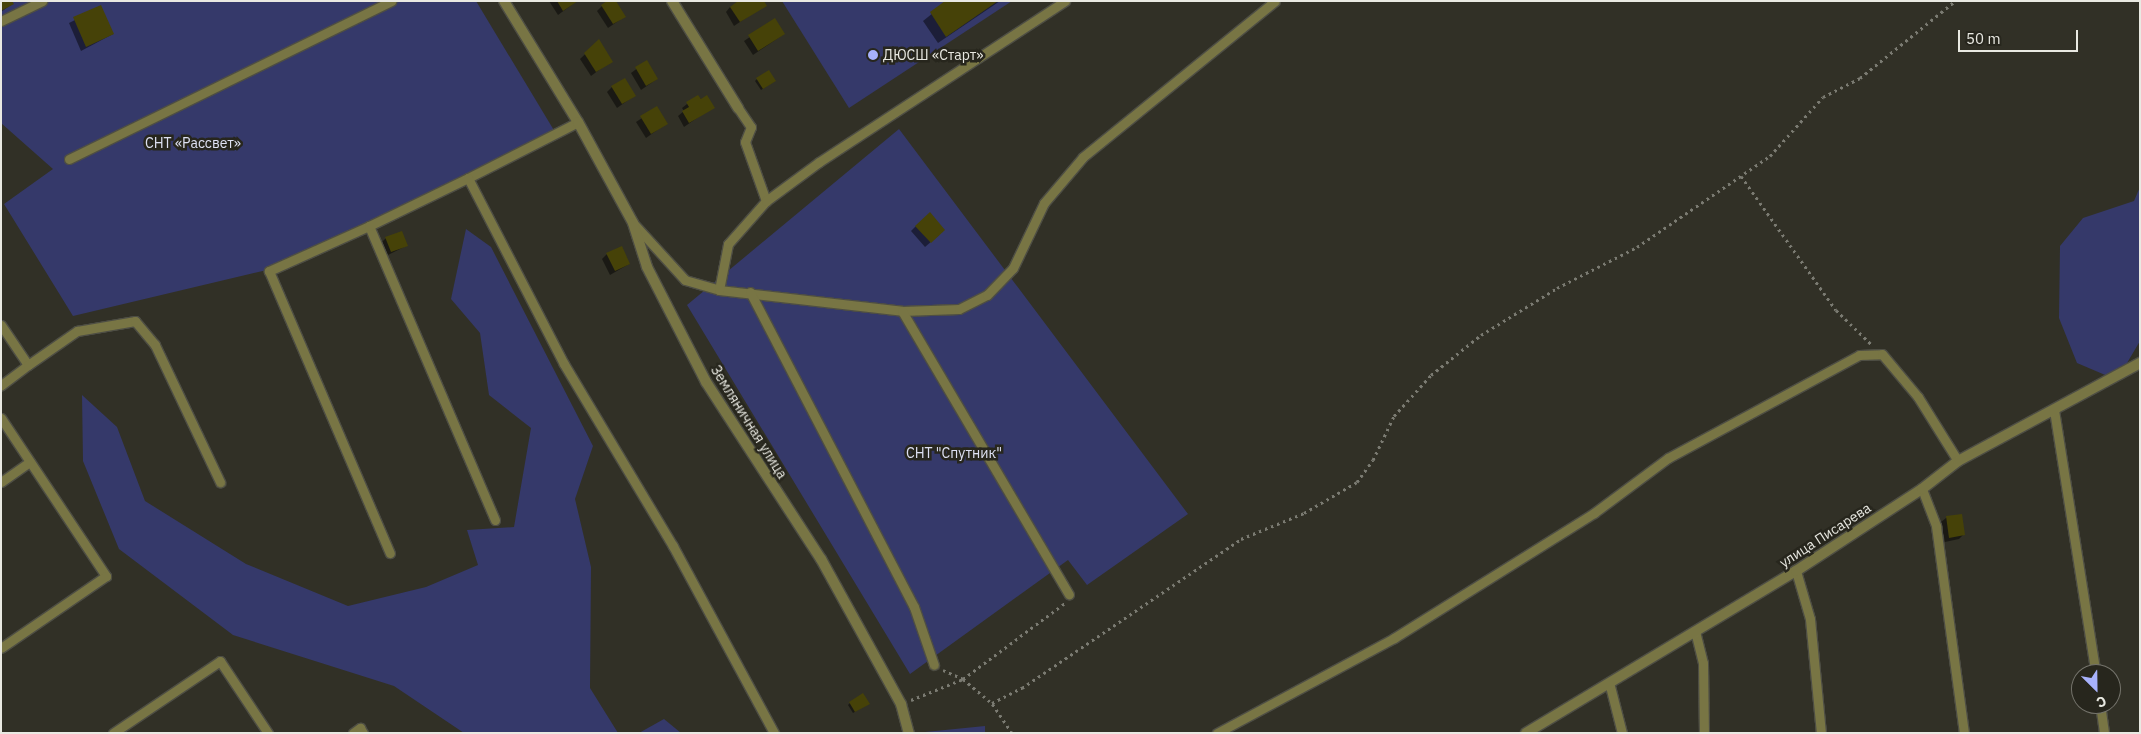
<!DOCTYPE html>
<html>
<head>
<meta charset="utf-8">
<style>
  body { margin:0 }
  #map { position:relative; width:2141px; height:734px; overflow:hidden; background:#313026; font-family:"IBM Plex Sans",sans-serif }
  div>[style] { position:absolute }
  .green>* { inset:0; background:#35396a }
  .shadow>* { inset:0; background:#0007 }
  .building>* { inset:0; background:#464208 }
  .path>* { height:3px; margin-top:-1.5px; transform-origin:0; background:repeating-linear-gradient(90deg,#7b7b72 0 2.5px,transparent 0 6.5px) }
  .roads { filter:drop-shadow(1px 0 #4e4e44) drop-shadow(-1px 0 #4e4e44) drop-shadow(0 1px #4e4e44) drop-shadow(0 -1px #4e4e44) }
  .lane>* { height:9px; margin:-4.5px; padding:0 4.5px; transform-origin:4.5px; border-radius:4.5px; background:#787544 }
  .street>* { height:10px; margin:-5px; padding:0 5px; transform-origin:5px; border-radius:5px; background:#787544 }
  .dots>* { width:14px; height:14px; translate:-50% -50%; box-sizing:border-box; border:2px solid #27261d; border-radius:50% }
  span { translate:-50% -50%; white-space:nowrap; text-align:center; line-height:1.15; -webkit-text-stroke:5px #27261d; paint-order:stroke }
  .poi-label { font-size:14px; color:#e9e9e2 }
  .left { translate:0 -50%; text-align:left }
  .park-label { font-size:14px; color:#dee1f3 }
  .street-label { font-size:14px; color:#e9e9e2 }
  .frame { position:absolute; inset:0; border:2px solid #e9e9e2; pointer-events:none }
  .north { position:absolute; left:2071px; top:664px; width:50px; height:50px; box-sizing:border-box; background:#27261d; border:1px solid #75746c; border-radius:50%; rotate:157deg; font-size:14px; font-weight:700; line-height:20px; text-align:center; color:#e9e9e2 }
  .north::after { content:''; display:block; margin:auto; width:18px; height:22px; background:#a7b1fc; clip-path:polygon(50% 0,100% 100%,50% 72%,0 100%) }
  .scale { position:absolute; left:1958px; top:30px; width:120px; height:22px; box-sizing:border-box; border:2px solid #e9e9e2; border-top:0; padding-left:6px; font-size:15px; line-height:18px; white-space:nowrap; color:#e9e9e2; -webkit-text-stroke:4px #27261d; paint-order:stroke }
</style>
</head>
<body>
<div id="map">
  <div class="green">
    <i style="clip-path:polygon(1px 1px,476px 1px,558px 137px,267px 270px,73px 316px,4px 204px,53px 169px,1px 123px)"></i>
    <i style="clip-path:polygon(782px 1px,1012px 1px,849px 108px)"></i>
    <i style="clip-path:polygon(899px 129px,1188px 514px,1087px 585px,1068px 560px,910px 674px,687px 305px)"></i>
    <i style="clip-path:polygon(2140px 187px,2140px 341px,2117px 380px,2077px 363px,2059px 318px,2060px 246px,2083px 218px,2134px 201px)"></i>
    <i style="clip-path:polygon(466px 229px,491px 247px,593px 446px,575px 499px,591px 567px,590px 688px,618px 733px,464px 733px,394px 686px,233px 635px,119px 549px,83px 461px,82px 395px,117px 427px,145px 501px,246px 564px,348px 606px,426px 587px,478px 565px,467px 530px,514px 527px,531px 428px,489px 395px,480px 333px,451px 299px)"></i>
    <i style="clip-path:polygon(664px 719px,681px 733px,639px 733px)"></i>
    <i style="clip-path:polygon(985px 726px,985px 733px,924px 733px,925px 732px)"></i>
  </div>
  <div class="shadow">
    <i style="clip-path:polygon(1px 1px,12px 4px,1px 12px)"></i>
    <i style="clip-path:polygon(549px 1px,577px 1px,558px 15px)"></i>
    <i style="clip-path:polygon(948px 1px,1000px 1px,938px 43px,923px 21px)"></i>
    <i style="clip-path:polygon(765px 5px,734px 26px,726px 12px,730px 7px)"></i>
    <i style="clip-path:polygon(602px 6px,624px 17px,608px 28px,597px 11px)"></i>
    <i style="clip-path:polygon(101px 7px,113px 34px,81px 51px,69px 23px)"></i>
    <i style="clip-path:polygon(775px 20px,784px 34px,753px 55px,744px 41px)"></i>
    <i style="clip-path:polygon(599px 41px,611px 61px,591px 76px,580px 59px)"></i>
    <i style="clip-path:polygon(646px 62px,657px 79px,641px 90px,631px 73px)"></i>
    <i style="clip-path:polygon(757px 79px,775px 81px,761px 90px,755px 81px)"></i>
    <i style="clip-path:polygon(612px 87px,634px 96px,617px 108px,607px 92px)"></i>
    <i style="clip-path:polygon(697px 96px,713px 107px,684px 127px,678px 116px,684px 111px,682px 108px)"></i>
    <i style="clip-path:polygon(657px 108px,667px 123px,646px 138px,636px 122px)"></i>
    <i style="clip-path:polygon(916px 226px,939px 235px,925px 247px,911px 231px)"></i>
    <i style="clip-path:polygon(386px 238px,406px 246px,386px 256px,381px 243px)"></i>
    <i style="clip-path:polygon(607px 254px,629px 264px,610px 275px,602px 259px)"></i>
    <i style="clip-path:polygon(1961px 515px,1964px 534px,1959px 539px,1945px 542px,1941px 522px,1946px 518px)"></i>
    <i style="clip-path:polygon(850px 703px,866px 705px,853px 713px,848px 705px)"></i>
  </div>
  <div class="building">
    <i style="clip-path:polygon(1px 1px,12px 1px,14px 4px,1px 11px)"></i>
    <i style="clip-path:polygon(557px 1px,578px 1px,563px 11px)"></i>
    <i style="clip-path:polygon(607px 1px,616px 1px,626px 17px,613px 24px,601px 5px)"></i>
    <i style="clip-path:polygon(738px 1px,764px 1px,767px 6px,740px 22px,730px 7px)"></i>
    <i style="clip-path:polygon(945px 1px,998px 1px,946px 37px,930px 12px)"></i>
    <i style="clip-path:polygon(101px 5px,114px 34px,86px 47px,73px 17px)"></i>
    <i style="clip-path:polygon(775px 18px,785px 34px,758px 51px,748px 35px)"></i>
    <i style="clip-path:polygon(599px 39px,613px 62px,596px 72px,584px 53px)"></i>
    <i style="clip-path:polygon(647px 60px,658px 79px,646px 86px,635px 67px)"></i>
    <i style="clip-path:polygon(769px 70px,776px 81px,763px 89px,756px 78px)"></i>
    <i style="clip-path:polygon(625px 78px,636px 96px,622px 104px,611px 86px)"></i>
    <i style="clip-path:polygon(698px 95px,701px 99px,707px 95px,715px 108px,689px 123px,682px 111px,689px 107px,686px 102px)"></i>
    <i style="clip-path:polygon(657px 106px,668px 124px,651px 134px,640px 116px)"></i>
    <i style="clip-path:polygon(930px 212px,945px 230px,931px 243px,915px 226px)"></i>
    <i style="clip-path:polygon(402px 231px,408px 246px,391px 252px,385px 237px)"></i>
    <i style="clip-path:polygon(622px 246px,630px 264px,615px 271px,606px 253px)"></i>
    <i style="clip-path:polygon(1962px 514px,1965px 535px,1949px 538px,1946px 516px)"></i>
    <i style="clip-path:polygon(863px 693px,870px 704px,855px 712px,849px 702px)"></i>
  </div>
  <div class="path">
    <i style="left:1741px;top:176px;width:164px;rotate:54.7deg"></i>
    <i style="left:1836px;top:310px;width:49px;rotate:44.2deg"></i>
    <i style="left:943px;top:670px;width:22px;rotate:24deg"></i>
    <i style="left:963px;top:679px;width:38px;rotate:40deg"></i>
    <i style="left:911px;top:700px;width:56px;rotate:-22deg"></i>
    <i style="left:963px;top:679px;width:127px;rotate:-36.7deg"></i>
    <i style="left:1012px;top:733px;width:36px;rotate:-124deg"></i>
    <i style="left:992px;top:703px;width:34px;rotate:-27deg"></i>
    <i style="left:1022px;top:688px;width:265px;rotate:-34.2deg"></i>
    <i style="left:1241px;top:539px;width:68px;rotate:-22.4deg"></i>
    <i style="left:1304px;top:513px;width:61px;rotate:-30.3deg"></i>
    <i style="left:1357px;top:482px;width:27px;rotate:-54deg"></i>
    <i style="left:1373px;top:460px;width:49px;rotate:-64.5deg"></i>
    <i style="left:1394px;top:416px;width:55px;rotate:-47.9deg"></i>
    <i style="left:1431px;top:375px;width:64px;rotate:-38.7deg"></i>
    <i style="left:1481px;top:335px;width:89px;rotate:-31.7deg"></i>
    <i style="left:1557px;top:288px;width:90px;rotate:-27.1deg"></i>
    <i style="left:1637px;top:247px;width:161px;rotate:-34.4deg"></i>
    <i style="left:1770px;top:156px;width:79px;rotate:-48.1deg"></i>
    <i style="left:1823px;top:97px;width:42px;rotate:-27.2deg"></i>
    <i style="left:1860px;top:78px;width:122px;rotate:-39deg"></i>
  </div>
  <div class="roads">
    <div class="lane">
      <i style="left:1px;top:21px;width:46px;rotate:-26deg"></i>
      <i style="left:738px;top:108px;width:23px;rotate:56deg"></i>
      <i style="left:751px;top:127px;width:16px;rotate:112deg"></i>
      <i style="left:745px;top:142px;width:63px;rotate:70.4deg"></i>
      <i style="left:69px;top:159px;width:359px;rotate:-26.1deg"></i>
      <i style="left:468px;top:178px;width:123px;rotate:-27deg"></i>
      <i style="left:633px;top:223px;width:77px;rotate:47.6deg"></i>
      <i style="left:685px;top:280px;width:35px;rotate:16deg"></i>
      <i style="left:719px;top:290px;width:184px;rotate:6.5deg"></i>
      <i style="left:902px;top:311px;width:57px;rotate:-2deg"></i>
      <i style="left:959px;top:309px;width:31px;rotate:-27deg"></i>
      <i style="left:987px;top:295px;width:37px;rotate:-46deg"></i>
      <i style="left:1013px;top:268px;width:72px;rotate:-64.5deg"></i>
      <i style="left:1044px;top:203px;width:60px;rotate:-49.7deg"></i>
      <i style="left:1083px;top:157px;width:247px;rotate:-39.1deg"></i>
      <i style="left:369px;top:226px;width:110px;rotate:155.8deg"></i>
      <i style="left:269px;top:271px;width:307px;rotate:66.8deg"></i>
      <i style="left:719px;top:290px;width:47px;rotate:-78.9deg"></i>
      <i style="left:728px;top:244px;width:57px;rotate:-48.5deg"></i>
      <i style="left:766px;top:201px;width:66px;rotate:-36.3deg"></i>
      <i style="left:819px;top:162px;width:294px;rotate:-33.2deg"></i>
      <i style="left:750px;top:292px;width:355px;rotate:62.5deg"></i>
      <i style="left:914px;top:607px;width:61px;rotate:71deg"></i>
      <i style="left:902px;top:311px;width:329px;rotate:59.5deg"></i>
      <i style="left:1px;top:325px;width:48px;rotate:56deg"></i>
      <i style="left:28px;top:365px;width:34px;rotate:143deg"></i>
      <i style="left:28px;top:365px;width:60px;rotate:-34.8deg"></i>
      <i style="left:77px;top:331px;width:59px;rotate:-9.8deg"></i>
      <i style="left:135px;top:321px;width:31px;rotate:50deg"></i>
      <i style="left:155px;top:345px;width:152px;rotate:64.6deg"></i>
      <i style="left:2054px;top:410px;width:267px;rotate:81deg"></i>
      <i style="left:1px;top:418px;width:190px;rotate:56.4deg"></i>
      <i style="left:106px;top:576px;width:127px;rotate:145.6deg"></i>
      <i style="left:1px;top:482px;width:35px;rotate:-35deg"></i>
      <i style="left:1922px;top:489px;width:40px;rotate:69deg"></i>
      <i style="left:1936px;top:526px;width:209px;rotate:82.3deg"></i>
      <i style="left:495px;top:520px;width:320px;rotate:-113.2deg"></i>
      <i style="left:369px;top:226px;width:110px;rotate:-25.9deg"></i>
      <i style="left:468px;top:178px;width:209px;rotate:62.7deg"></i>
      <i style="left:564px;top:364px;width:212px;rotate:59.1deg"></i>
      <i style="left:673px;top:546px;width:213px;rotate:61.6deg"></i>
      <i style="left:1796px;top:571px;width:50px;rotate:73.7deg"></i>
      <i style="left:1810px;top:619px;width:115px;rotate:84.5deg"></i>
      <i style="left:1695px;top:631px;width:33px;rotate:76deg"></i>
      <i style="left:1703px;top:663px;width:70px;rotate:89.2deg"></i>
      <i style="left:1610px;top:686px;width:49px;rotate:75.7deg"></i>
      <i style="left:2100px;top:704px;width:29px;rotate:82deg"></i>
      <i style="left:113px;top:733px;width:129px;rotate:-33.9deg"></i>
      <i style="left:220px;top:661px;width:87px;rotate:56.3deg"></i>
      <i style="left:353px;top:733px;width:9px;rotate:-36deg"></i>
      <i style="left:360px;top:728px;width:6px;rotate:59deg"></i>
      <i style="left:1217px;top:733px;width:201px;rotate:-28.2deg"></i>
      <i style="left:1394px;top:638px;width:236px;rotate:-32deg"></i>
      <i style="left:1594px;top:513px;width:92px;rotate:-36.6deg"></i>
      <i style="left:1668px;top:458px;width:217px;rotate:-28.3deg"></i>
      <i style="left:1859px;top:355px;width:23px;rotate:-2deg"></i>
      <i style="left:1882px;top:354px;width:56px;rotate:50.1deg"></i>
      <i style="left:1918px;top:397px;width:75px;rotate:58deg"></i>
    </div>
    <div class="street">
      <i style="left:504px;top:1px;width:142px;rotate:58.6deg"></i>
      <i style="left:578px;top:122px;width:115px;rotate:61.4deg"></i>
      <i style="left:633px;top:223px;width:46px;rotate:72.3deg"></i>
      <i style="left:647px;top:267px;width:129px;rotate:62.8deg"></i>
      <i style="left:706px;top:382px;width:211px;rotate:57deg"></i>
      <i style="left:821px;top:559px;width:166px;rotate:61.1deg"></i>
      <i style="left:901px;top:704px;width:30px;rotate:75deg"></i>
      <i style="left:672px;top:1px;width:126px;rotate:58.3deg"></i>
      <i style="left:1526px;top:733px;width:315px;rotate:-31deg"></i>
      <i style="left:1796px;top:571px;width:150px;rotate:-33.1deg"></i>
      <i style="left:1922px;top:489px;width:46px;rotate:-37.9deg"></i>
      <i style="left:1958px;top:461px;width:207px;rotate:-28.3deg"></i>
    </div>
  </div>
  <div class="dots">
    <i style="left:873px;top:55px;background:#a7b1fc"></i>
  </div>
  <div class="poi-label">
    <span class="left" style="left:883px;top:55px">ДЮСШ «Старт»</span>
  </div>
  <div class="park-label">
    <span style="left:193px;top:143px">СНТ «Рассвет»</span>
    <span style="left:954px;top:453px">СНТ "Спутник"</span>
  </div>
  <div class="street-label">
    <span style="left:749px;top:422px;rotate:58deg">Земляничная улица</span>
    <span style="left:1825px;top:535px;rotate:-33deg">улица Писарева</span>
  </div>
  <div class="frame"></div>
  <div class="north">С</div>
  <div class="scale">50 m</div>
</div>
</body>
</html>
